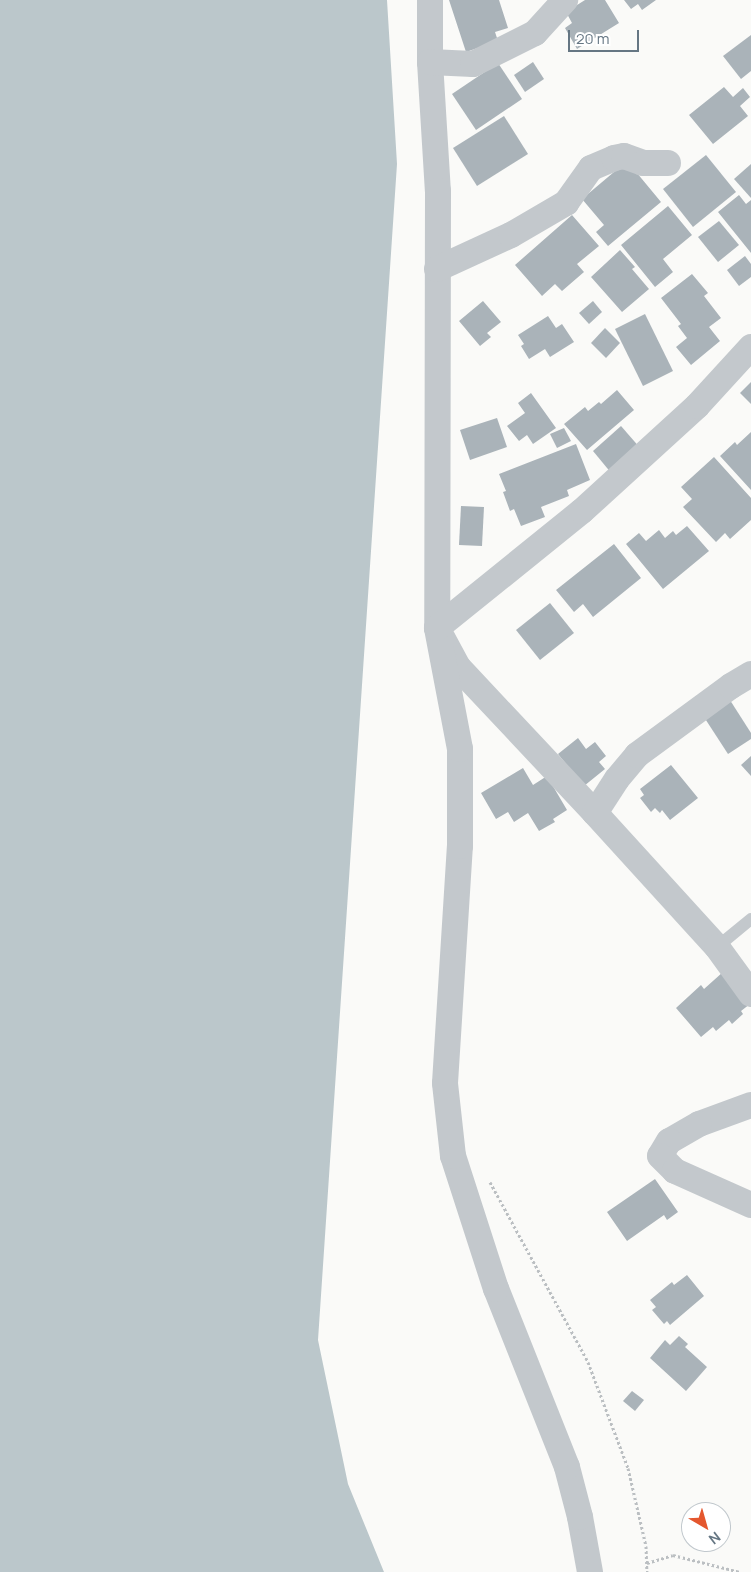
<!DOCTYPE html>
<html>
<head>
<meta charset="utf-8">
<style>
  body { margin:0 }
  #map { position:relative; width:751px; height:1572px; overflow:hidden; background:#fafaf8; font-family:Manrope,sans-serif }
  div>[style] { position:absolute }
  .water>* { inset:0; background:#bbc7cb }
  .building>* { inset:0; background:#aab3b9 }
  .path>* { height:3px; margin-top:-1.5px; transform-origin:0; background:repeating-linear-gradient(90deg,#bbbfc2 0 2.5px,transparent 0 5px) }
  .service>* { height:12px; margin:-6px; padding:0 6px; transform-origin:6px; border-radius:6px; background:#c3c8cc }
  .minor>* { height:26px; margin:-13px; padding:0 13px; transform-origin:13px; border-radius:13px; background:#c3c8cc }
  span { translate:-50% -50%; white-space:nowrap; text-align:center; line-height:1.15; -webkit-text-stroke:5px #fff; paint-order:stroke }
  .north { position:absolute; left:681px; top:1502px; width:50px; height:50px; box-sizing:border-box; background:#fff; border:1px solid #c1c8cd; border-radius:50%; rotate:142deg; font-size:14px; font-weight:700; line-height:20px; text-align:center; color:#657683 }
  .north::after { content:''; display:block; margin:auto; width:18px; height:22px; background:#e4572e; clip-path:polygon(50% 0,100% 100%,50% 72%,0 100%) }
  .scale { position:absolute; left:568px; top:30px; width:71px; height:22px; box-sizing:border-box; border:2px solid #657683; border-top:0; padding-left:6px; font-size:15px; line-height:18px; white-space:nowrap; color:#657683; -webkit-text-stroke:4px #fff; paint-order:stroke }
</style>
</head>
<body>
<div id="map">
  <div class="water">
    <i style="clip-path:polygon(0 0,387px 0,397px 164px,318px 1340px,348px 1484px,384px 1572px,0 1572px)"></i>
  </div>
  <div class="building">
    <i style="clip-path:polygon(449px 0,499px 0,508px 28px,495px 32px,498px 41px,466px 52px)"></i>
    <i style="clip-path:polygon(585px 0,605px 0,619px 23px,577px 49px,565px 28px,572px 23px,566px 12px)"></i>
    <i style="clip-path:polygon(624px 0,656px 0,642px 10px,638px 4px,631px 9px)"></i>
    <i style="clip-path:polygon(751px 35px,751px 71px,741px 79px,723px 56px)"></i>
    <i style="clip-path:polygon(533px 62px,544px 79px,525px 92px,514px 75px)"></i>
    <i style="clip-path:polygon(498px 63px,522px 99px,476px 130px,452px 94px)"></i>
    <i style="clip-path:polygon(724px 87px,733px 97px,743px 88px,750px 97px,740px 106px,748px 116px,713px 144px,689px 115px)"></i>
    <i style="clip-path:polygon(504px 116px,528px 154px,477px 186px,453px 148px)"></i>
    <i style="clip-path:polygon(706px 155px,736px 192px,693px 227px,663px 189px)"></i>
    <i style="clip-path:polygon(627px 161px,661px 202px,608px 246px,596px 232px,604px 225px,582px 199px)"></i>
    <i style="clip-path:polygon(751px 164px,751px 198px,734px 179px)"></i>
    <i style="clip-path:polygon(739px 195px,746px 204px,751px 200px,751px 253px,718px 212px)"></i>
    <i style="clip-path:polygon(668px 206px,692px 235px,663px 259px,673px 272px,655px 287px,621px 245px)"></i>
    <i style="clip-path:polygon(572px 215px,599px 246px,577px 264px,584px 272px,562px 291px,555px 284px,542px 296px,515px 265px)"></i>
    <i style="clip-path:polygon(719px 221px,739px 245px,718px 262px,698px 237px)"></i>
    <i style="clip-path:polygon(620px 250px,635px 267px,632px 269px,649px 289px,622px 312px,591px 277px)"></i>
    <i style="clip-path:polygon(745px 256px,751px 264px,751px 277px,739px 286px,727px 270px)"></i>
    <i style="clip-path:polygon(692px 274px,708px 293px,704px 296px,721px 318px,709px 327px,720px 341px,691px 365px,676px 347px,687px 338px,678px 326px,681px 324px,661px 298px)"></i>
    <i style="clip-path:polygon(483px 301px,501px 322px,487px 333px,491px 337px,480px 346px,459px 321px)"></i>
    <i style="clip-path:polygon(593px 301px,602px 312px,589px 324px,579px 313px)"></i>
    <i style="clip-path:polygon(645px 314px,673px 371px,643px 386px,615px 329px)"></i>
    <i style="clip-path:polygon(548px 316px,556px 328px,562px 324px,574px 342px,550px 357px,545px 349px,529px 359px,521px 346px,524px 344px,518px 335px)"></i>
    <i style="clip-path:polygon(605px 328px,620px 343px,606px 358px,591px 343px)"></i>
    <i style="clip-path:polygon(751px 382px,751px 404px,740px 393px)"></i>
    <i style="clip-path:polygon(617px 390px,634px 410px,587px 450px,564px 424px,585px 407px,588px 411px,599px 402px,601px 404px)"></i>
    <i style="clip-path:polygon(531px 393px,556px 428px,533px 444px,527px 435px,519px 441px,507px 426px,525px 413px,518px 403px)"></i>
    <i style="clip-path:polygon(497px 418px,507px 447px,470px 460px,460px 430px)"></i>
    <i style="clip-path:polygon(621px 426px,641px 449px,612px 474px,593px 451px)"></i>
    <i style="clip-path:polygon(564px 428px,571px 441px,557px 448px,550px 434px)"></i>
    <i style="clip-path:polygon(751px 432px,751px 490px,720px 456px,735px 442px,737px 445px)"></i>
    <i style="clip-path:polygon(576px 444px,590px 480px,567px 490px,569px 496px,541px 507px,545px 517px,521px 526px,514px 509px,510px 511px,503px 492px,506px 491px,499px 474px)"></i>
    <i style="clip-path:polygon(714px 457px,751px 498px,751px 520px,730px 539px,725px 533px,716px 542px,683px 507px,692px 499px,681px 487px)"></i>
    <i style="clip-path:polygon(461px 506px,484px 507px,482px 546px,459px 545px)"></i>
    <i style="clip-path:polygon(687px 526px,709px 551px,663px 589px,626px 544px,639px 533px,646px 541px,659px 530px,665px 538px,673px 531px,676px 535px)"></i>
    <i style="clip-path:polygon(614px 544px,641px 578px,593px 617px,583px 604px,574px 612px,556px 590px)"></i>
    <i style="clip-path:polygon(550px 603px,574px 633px,540px 660px,516px 630px)"></i>
    <i style="clip-path:polygon(728px 697px,751px 733px,751px 739px,728px 754px,702px 714px)"></i>
    <i style="clip-path:polygon(578px 738px,586px 749px,595px 742px,606px 756px,599px 762px,605px 769px,584px 786px,558px 754px)"></i>
    <i style="clip-path:polygon(751px 756px,751px 776px,741px 765px)"></i>
    <i style="clip-path:polygon(671px 765px,698px 798px,670px 820px,662px 810px,660px 813px,655px 808px,651px 812px,640px 798px,644px 795px,640px 789px)"></i>
    <i style="clip-path:polygon(523px 768px,533px 785px,547px 776px,567px 810px,553px 819px,555px 822px,539px 831px,528px 813px,514px 822px,508px 812px,496px 819px,481px 793px)"></i>
    <i style="clip-path:polygon(723px 972px,750px 1004px,741px 1011px,743px 1014px,732px 1024px,729px 1020px,716px 1031px,713px 1027px,701px 1037px,676px 1008px,701px 985px,704px 989px)"></i>
    <i style="clip-path:polygon(655px 1179px,678px 1212px,667px 1220px,664px 1215px,627px 1241px,607px 1212px)"></i>
    <i style="clip-path:polygon(687px 1275px,704px 1296px,670px 1325px,667px 1321px,664px 1324px,652px 1310px,656px 1307px,650px 1300px,672px 1282px,674px 1285px)"></i>
    <i style="clip-path:polygon(679px 1336px,688px 1344px,685px 1347px,707px 1367px,686px 1391px,650px 1358px,665px 1340px,670px 1345px)"></i>
    <i style="clip-path:polygon(632px 1391px,644px 1400px,635px 1411px,623px 1401px)"></i>
  </div>
  <div class="path">
    <i style="left:490px;top:1182px;width:205px;rotate:61.4deg"></i>
    <i style="left:588px;top:1362px;width:113px;rotate:69.3deg"></i>
    <i style="left:628px;top:1468px;width:80px;rotate:77deg"></i>
    <i style="left:646px;top:1546px;width:26px;rotate:88deg"></i>
    <i style="left:647px;top:1563px;width:27px;rotate:-17deg"></i>
    <i style="left:673px;top:1555px;width:69px;rotate:14.2deg"></i>
  </div>
  <div class="service">
    <i style="left:717px;top:947px;width:44px;rotate:-39.5deg"></i>
  </div>
  <div class="minor">
    <i style="left:430px;top:0;width:62px;rotate:90deg"></i>
    <i style="left:430px;top:62px;width:129px;rotate:86.5deg"></i>
    <i style="left:438px;top:191px;width:437px;rotate:90.1deg"></i>
    <i style="left:437px;top:628px;width:44px;rotate:61.7deg"></i>
    <i style="left:458px;top:667px;width:200px;rotate:46.8deg"></i>
    <i style="left:595px;top:813px;width:181px;rotate:47.7deg"></i>
    <i style="left:717px;top:947px;width:58px;rotate:54.1deg"></i>
    <i style="left:430px;top:62px;width:43px;rotate:2.7deg"></i>
    <i style="left:473px;top:64px;width:69px;rotate:-26.6deg"></i>
    <i style="left:535px;top:33px;width:45px;rotate:-47.7deg"></i>
    <i style="left:437px;top:269px;width:81px;rotate:-24.7deg"></i>
    <i style="left:511px;top:235px;width:64px;rotate:-30.2deg"></i>
    <i style="left:566px;top:203px;width:43px;rotate:-54.5deg"></i>
    <i style="left:591px;top:168px;width:25px;rotate:-23deg"></i>
    <i style="left:614px;top:158px;width:10px;rotate:-11deg"></i>
    <i style="left:624px;top:156px;width:20px;rotate:20deg"></i>
    <i style="left:643px;top:163px;width:25px"></i>
    <i style="left:595px;top:813px;width:40px;rotate:-57.1deg"></i>
    <i style="left:617px;top:779px;width:31px;rotate:-50deg"></i>
    <i style="left:637px;top:755px;width:117px;rotate:-36.3deg"></i>
    <i style="left:731px;top:686px;width:23px;rotate:-31deg"></i>
    <i style="left:751px;top:1105px;width:55px;rotate:159.9deg"></i>
    <i style="left:699px;top:1124px;width:34px;rotate:150deg"></i>
    <i style="left:669px;top:1141px;width:17px;rotate:121deg"></i>
    <i style="left:660px;top:1156px;width:21px;rotate:45deg"></i>
    <i style="left:675px;top:1171px;width:83px;rotate:24.1deg"></i>
    <i style="left:590px;top:1572px;width:56px;rotate:-100.3deg"></i>
    <i style="left:580px;top:1517px;width:52px;rotate:-104.6deg"></i>
    <i style="left:567px;top:1467px;width:192px;rotate:-111.7deg"></i>
    <i style="left:496px;top:1289px;width:140px;rotate:-107.9deg"></i>
    <i style="left:453px;top:1156px;width:73px;rotate:-96.3deg"></i>
    <i style="left:445px;top:1083px;width:237px;rotate:-86.4deg"></i>
    <i style="left:460px;top:846px;width:97px;rotate:-90deg"></i>
    <i style="left:460px;top:749px;width:123px;rotate:-100.8deg"></i>
    <i style="left:437px;top:628px;width:186px;rotate:-38.9deg"></i>
    <i style="left:582px;top:511px;width:156px;rotate:-42.4deg"></i>
    <i style="left:697px;top:406px;width:80px;rotate:-47.5deg"></i>
  </div>
  <div class="north">N</div>
  <div class="scale">20 m</div>
</div>
</body>
</html>
